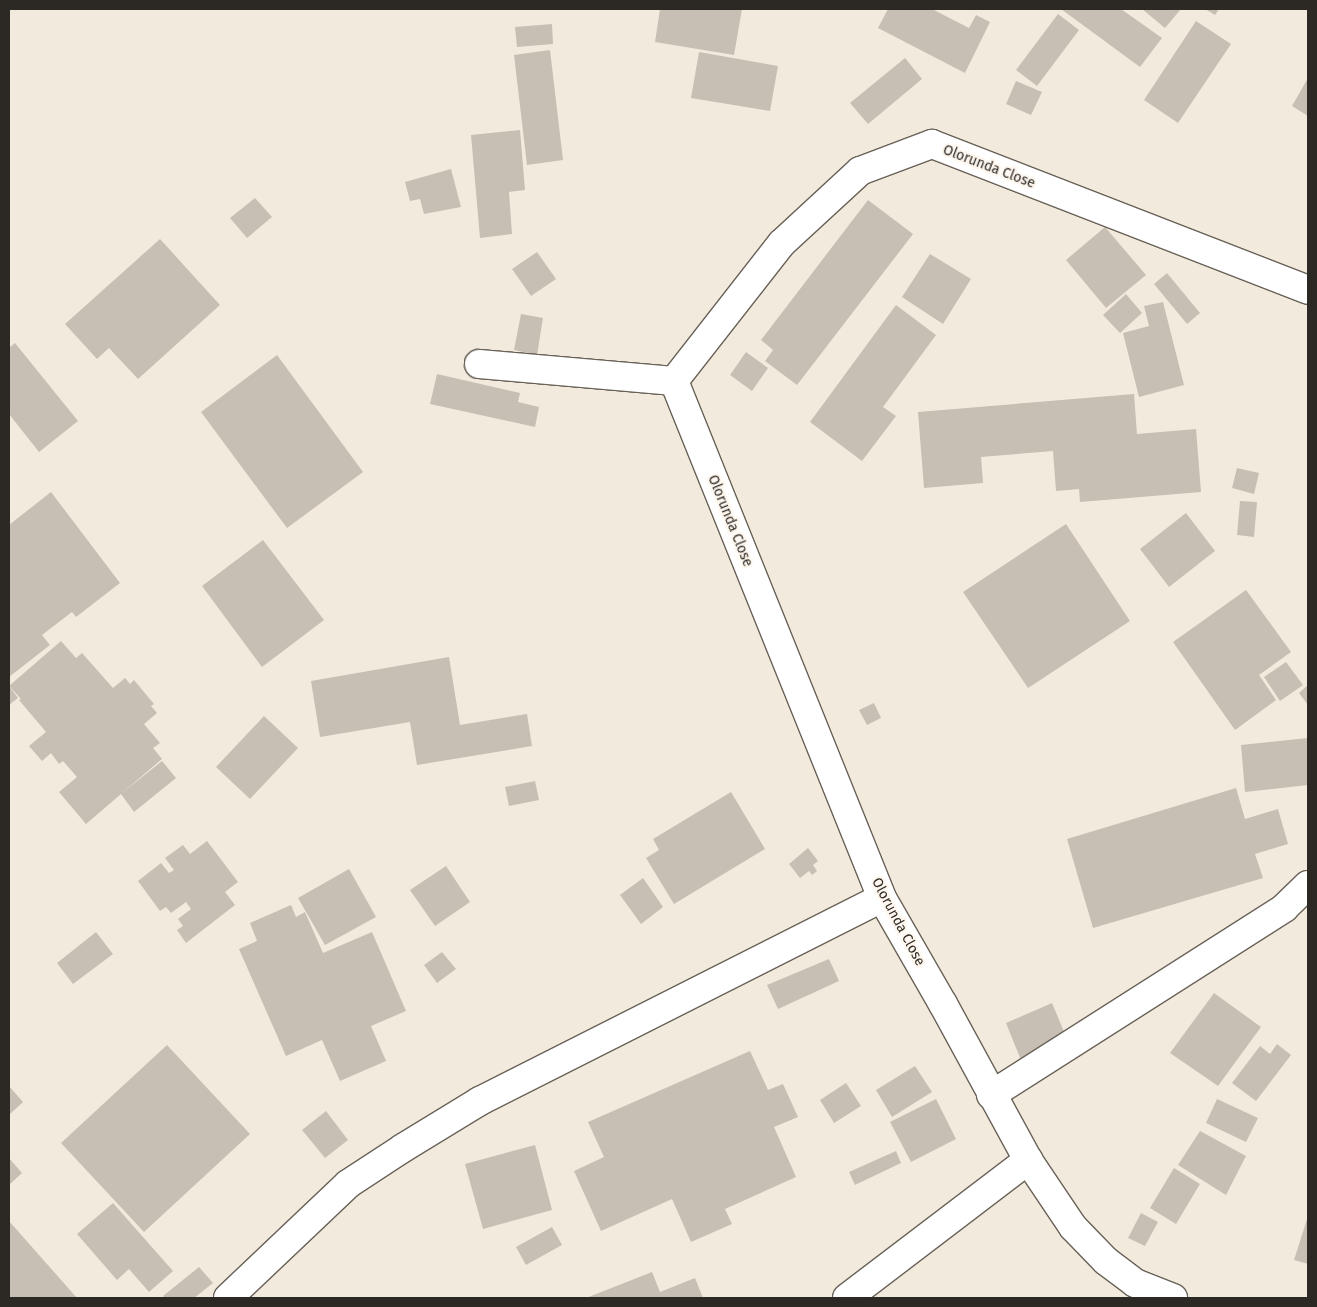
<!DOCTYPE html>
<html>
<head>
<meta charset="utf-8">
<style>
  body { margin:0 }
  #map { position:relative; width:1317px; height:1307px; overflow:hidden; background:#f3eade; font-family:"Fira Sans",sans-serif }
  div>[style] { position:absolute }
  .building>* { inset:0; background:#c7bfb4 }
  .roads { filter:drop-shadow(1px 0 #696258) drop-shadow(-1px 0 #696258) drop-shadow(0 1px #696258) drop-shadow(0 -1px #696258) }
  .street>* { height:28px; margin:-14px; padding:0 14px; transform-origin:14px; border-radius:14px; background:#fff }
  span { translate:-50% -50%; white-space:nowrap; text-align:center; line-height:1.15; -webkit-text-stroke:4.5px #fff7ee; paint-order:stroke }
  .street-label { font-size:14px; color:#2c2925 }
  .frame { position:absolute; inset:0; border:10px solid #2c2925; pointer-events:none }
</style>
</head>
<body>
<div id="map">
  <div class="building">
    <i style="clip-path:polygon(660px 9px,742px 9px,734px 55px,655px 42px)"></i>
    <i style="clip-path:polygon(888px 9px,932px 9px,969px 28px,976px 15px,990px 22px,965px 73px,878px 28px)"></i>
    <i style="clip-path:polygon(1061px 9px,1121px 9px,1162px 38px,1140px 67px)"></i>
    <i style="clip-path:polygon(1142px 9px,1181px 9px,1165px 28px)"></i>
    <i style="clip-path:polygon(1205px 9px,1219px 9px,1215px 15px)"></i>
    <i style="clip-path:polygon(1058px 14px,1079px 30px,1037px 86px,1016px 70px)"></i>
    <i style="clip-path:polygon(1196px 21px,1231px 44px,1178px 123px,1144px 100px)"></i>
    <i style="clip-path:polygon(552px 24px,553px 44px,517px 47px,515px 27px)"></i>
    <i style="clip-path:polygon(550px 50px,563px 160px,527px 165px,514px 55px)"></i>
    <i style="clip-path:polygon(699px 52px,778px 66px,770px 111px,691px 98px)"></i>
    <i style="clip-path:polygon(905px 58px,922px 79px,868px 124px,850px 103px)"></i>
    <i style="clip-path:polygon(1308px 78px,1308px 116px,1292px 106px)"></i>
    <i style="clip-path:polygon(1016px 81px,1042px 92px,1031px 115px,1006px 104px)"></i>
    <i style="clip-path:polygon(520px 130px,525px 190px,509px 192px,512px 234px,480px 238px,471px 135px)"></i>
    <i style="clip-path:polygon(451px 169px,461px 207px,424px 214px,420px 199px,410px 201px,405px 182px)"></i>
    <i style="clip-path:polygon(255px 198px,272px 217px,247px 238px,230px 218px)"></i>
    <i style="clip-path:polygon(868px 200px,913px 234px,797px 385px,765px 361px,773px 350px,761px 340px)"></i>
    <i style="clip-path:polygon(1105px 227px,1146px 275px,1106px 308px,1066px 260px)"></i>
    <i style="clip-path:polygon(160px 239px,220px 305px,138px 379px,109px 348px,97px 359px,65px 324px)"></i>
    <i style="clip-path:polygon(537px 252px,556px 279px,531px 296px,512px 269px)"></i>
    <i style="clip-path:polygon(930px 254px,971px 279px,943px 324px,902px 297px)"></i>
    <i style="clip-path:polygon(1167px 273px,1200px 313px,1187px 324px,1154px 284px)"></i>
    <i style="clip-path:polygon(1126px 294px,1142px 313px,1120px 333px,1103px 315px)"></i>
    <i style="clip-path:polygon(1163px 302px,1184px 385px,1139px 397px,1123px 333px,1149px 326px,1144px 306px)"></i>
    <i style="clip-path:polygon(896px 305px,936px 335px,883px 407px,896px 416px,862px 461px,810px 422px)"></i>
    <i style="clip-path:polygon(521px 314px,543px 318px,537px 355px,514px 350px)"></i>
    <i style="clip-path:polygon(15px 343px,78px 421px,39px 452px,9px 414px,9px 348px)"></i>
    <i style="clip-path:polygon(746px 352px,768px 368px,752px 391px,730px 375px)"></i>
    <i style="clip-path:polygon(277px 355px,363px 472px,287px 528px,201px 412px)"></i>
    <i style="clip-path:polygon(437px 374px,520px 393px,518px 402px,539px 407px,535px 427px,430px 404px)"></i>
    <i style="clip-path:polygon(1134px 394px,1137px 434px,1196px 429px,1201px 492px,1080px 502px,1079px 489px,1056px 491px,1053px 451px,981px 457px,983px 483px,924px 488px,918px 412px)"></i>
    <i style="clip-path:polygon(1237px 468px,1259px 473px,1254px 494px,1232px 488px)"></i>
    <i style="clip-path:polygon(51px 492px,120px 583px,76px 617px,72px 612px,42px 635px,50px 645px,9px 677px,9px 525px)"></i>
    <i style="clip-path:polygon(1240px 501px,1257px 502px,1254px 537px,1237px 535px)"></i>
    <i style="clip-path:polygon(1186px 513px,1215px 551px,1169px 587px,1140px 549px)"></i>
    <i style="clip-path:polygon(1066px 524px,1130px 621px,1028px 688px,963px 592px)"></i>
    <i style="clip-path:polygon(263px 540px,324px 620px,262px 667px,202px 586px)"></i>
    <i style="clip-path:polygon(1246px 590px,1291px 652px,1259px 675px,1276px 700px,1235px 730px,1173px 642px)"></i>
    <i style="clip-path:polygon(61px 641px,76px 658px,82px 653px,113px 688px,125px 678px,130px 684px,134px 680px,154px 704px,151px 706px,157px 713px,144px 724px,160px 743px,153px 748px,162px 759px,122px 793px,162px 761px,176px 778px,134px 812px,121px 794px,86px 824px,59px 792px,77px 777px,63px 761px,59px 764px,51px 753px,42px 761px,29px 746px,46px 732px,19px 700px,21px 699px,9px 686px)"></i>
    <i style="clip-path:polygon(449px 657px,460px 725px,527px 714px,532px 746px,417px 765px,410px 722px,320px 737px,311px 681px)"></i>
    <i style="clip-path:polygon(1286px 662px,1303px 685px,1280px 701px,1264px 677px)"></i>
    <i style="clip-path:polygon(1308px 685px,1308px 705px,1299px 693px)"></i>
    <i style="clip-path:polygon(9px 686px,18px 698px,9px 705px)"></i>
    <i style="clip-path:polygon(874px 703px,881px 718px,867px 725px,859px 710px)"></i>
    <i style="clip-path:polygon(264px 716px,298px 748px,250px 799px,216px 767px)"></i>
    <i style="clip-path:polygon(1308px 738px,1308px 785px,1245px 792px,1241px 745px)"></i>
    <i style="clip-path:polygon(535px 781px,539px 800px,509px 806px,505px 787px)"></i>
    <i style="clip-path:polygon(1236px 788px,1245px 819px,1278px 809px,1288px 844px,1255px 854px,1263px 878px,1093px 928px,1067px 839px)"></i>
    <i style="clip-path:polygon(731px 792px,765px 849px,674px 904px,646px 858px,659px 850px,653px 839px)"></i>
    <i style="clip-path:polygon(207px 841px,238px 882px,225px 892px,235px 905px,186px 943px,177px 930px,183px 926px,178px 919px,191px 909px,186px 902px,171px 913px,166px 907px,160px 911px,138px 881px,161px 863px,169px 873px,174px 870px,165px 858px,183px 845px,190px 854px)"></i>
    <i style="clip-path:polygon(808px 848px,818px 861px,813px 865px,817px 871px,812px 875px,809px 871px,800px 878px,789px 864px)"></i>
    <i style="clip-path:polygon(446px 866px,470px 902px,435px 926px,410px 890px)"></i>
    <i style="clip-path:polygon(349px 869px,376px 917px,325px 945px,298px 898px)"></i>
    <i style="clip-path:polygon(643px 878px,663px 907px,641px 924px,620px 895px)"></i>
    <i style="clip-path:polygon(291px 905px,296px 917px,305px 912px,323px 953px,372px 932px,406px 1011px,371px 1026px,386px 1061px,340px 1081px,322px 1040px,286px 1056px,239px 949px,257px 941px,250px 923px)"></i>
    <i style="clip-path:polygon(96px 932px,113px 954px,73px 984px,57px 963px)"></i>
    <i style="clip-path:polygon(442px 952px,456px 969px,437px 983px,424px 965px)"></i>
    <i style="clip-path:polygon(829px 959px,839px 981px,778px 1009px,767px 985px)"></i>
    <i style="clip-path:polygon(1214px 993px,1261px 1027px,1218px 1086px,1170px 1053px)"></i>
    <i style="clip-path:polygon(1052px 1003px,1065px 1034px,1044px 1043px,1049px 1054px,1023px 1065px,1006px 1023px)"></i>
    <i style="clip-path:polygon(1277px 1044px,1291px 1055px,1256px 1101px,1232px 1083px,1260px 1046px,1270px 1054px)"></i>
    <i style="clip-path:polygon(167px 1045px,250px 1134px,144px 1232px,61px 1143px)"></i>
    <i style="clip-path:polygon(750px 1051px,768px 1090px,783px 1084px,798px 1117px,774px 1127px,796px 1177px,725px 1209px,732px 1224px,691px 1242px,672px 1199px,601px 1231px,574px 1171px,604px 1157px,588px 1122px)"></i>
    <i style="clip-path:polygon(915px 1066px,932px 1092px,892px 1117px,876px 1090px)"></i>
    <i style="clip-path:polygon(846px 1083px,861px 1106px,834px 1123px,820px 1100px)"></i>
    <i style="clip-path:polygon(9px 1086px,23px 1102px,9px 1115px)"></i>
    <i style="clip-path:polygon(936px 1099px,956px 1139px,911px 1162px,890px 1122px)"></i>
    <i style="clip-path:polygon(1217px 1099px,1258px 1118px,1246px 1142px,1206px 1123px)"></i>
    <i style="clip-path:polygon(326px 1111px,348px 1140px,325px 1158px,302px 1130px)"></i>
    <i style="clip-path:polygon(1200px 1131px,1246px 1156px,1226px 1195px,1178px 1165px)"></i>
    <i style="clip-path:polygon(535px 1145px,552px 1210px,483px 1229px,465px 1164px)"></i>
    <i style="clip-path:polygon(896px 1151px,901px 1163px,855px 1185px,849px 1172px)"></i>
    <i style="clip-path:polygon(9px 1158px,22px 1173px,9px 1185px)"></i>
    <i style="clip-path:polygon(1174px 1168px,1200px 1184px,1176px 1224px,1150px 1208px)"></i>
    <i style="clip-path:polygon(113px 1203px,173px 1271px,149px 1292px,129px 1269px,117px 1280px,77px 1234px)"></i>
    <i style="clip-path:polygon(1141px 1213px,1158px 1222px,1145px 1246px,1128px 1238px)"></i>
    <i style="clip-path:polygon(1308px 1216px,1308px 1264px,1294px 1260px)"></i>
    <i style="clip-path:polygon(9px 1221px,77px 1298px,9px 1298px)"></i>
    <i style="clip-path:polygon(552px 1227px,562px 1245px,526px 1265px,516px 1247px)"></i>
    <i style="clip-path:polygon(199px 1267px,213px 1283px,194px 1298px,165px 1298px,163px 1296px)"></i>
    <i style="clip-path:polygon(652px 1272px,660px 1292px,695px 1278px,703px 1298px,586px 1298px)"></i>
  </div>
  <div class="roads">
    <div class="street">
      <i style="left:479px;top:364px;width:196px;rotate:5deg"></i>
      <i style="left:674px;top:381px;width:557px;rotate:68.08deg"></i>
      <i style="left:882px;top:898px;width:122px;rotate:60.1deg"></i>
      <i style="left:943px;top:1004px;width:178px;rotate:61.4deg"></i>
      <i style="left:1028px;top:1160px;width:81px;rotate:56.1deg"></i>
      <i style="left:1073px;top:1227px;width:47px;rotate:45.9deg"></i>
      <i style="left:1106px;top:1261px;width:36px;rotate:37deg"></i>
      <i style="left:1135px;top:1283px;width:41px;rotate:21.5deg"></i>
      <i style="left:674px;top:381px;width:175px;rotate:-52deg"></i>
      <i style="left:782px;top:243px;width:106px;rotate:-42.7deg"></i>
      <i style="left:860px;top:171px;width:77px;rotate:-20.6deg"></i>
      <i style="left:932px;top:144px;width:403px;rotate:21.2deg"></i>
      <i style="left:991px;top:1095px;width:348px;rotate:-32.5deg"></i>
      <i style="left:1284px;top:908px;width:33px;rotate:-44deg"></i>
      <i style="left:228px;top:1298px;width:166px;rotate:-43.5deg"></i>
      <i style="left:348px;top:1184px;width:66px;rotate:-33.2deg"></i>
      <i style="left:403px;top:1148px;width:90px;rotate:-31.4deg"></i>
      <i style="left:480px;top:1101px;width:450px;rotate:-26.8deg"></i>
      <i style="left:847px;top:1298px;width:228px;rotate:-37.3deg"></i>
    </div>
  </div>
  <div class="street-label">
    <span style="left:989px;top:167px;rotate:21deg">Olorunda Close</span>
    <span style="left:730px;top:521px;rotate:68deg">Olorunda Close</span>
    <span style="left:898px;top:922px;rotate:62deg">Olorunda Close</span>
  </div>
  <div class="frame"></div>
</div>
</body>
</html>
